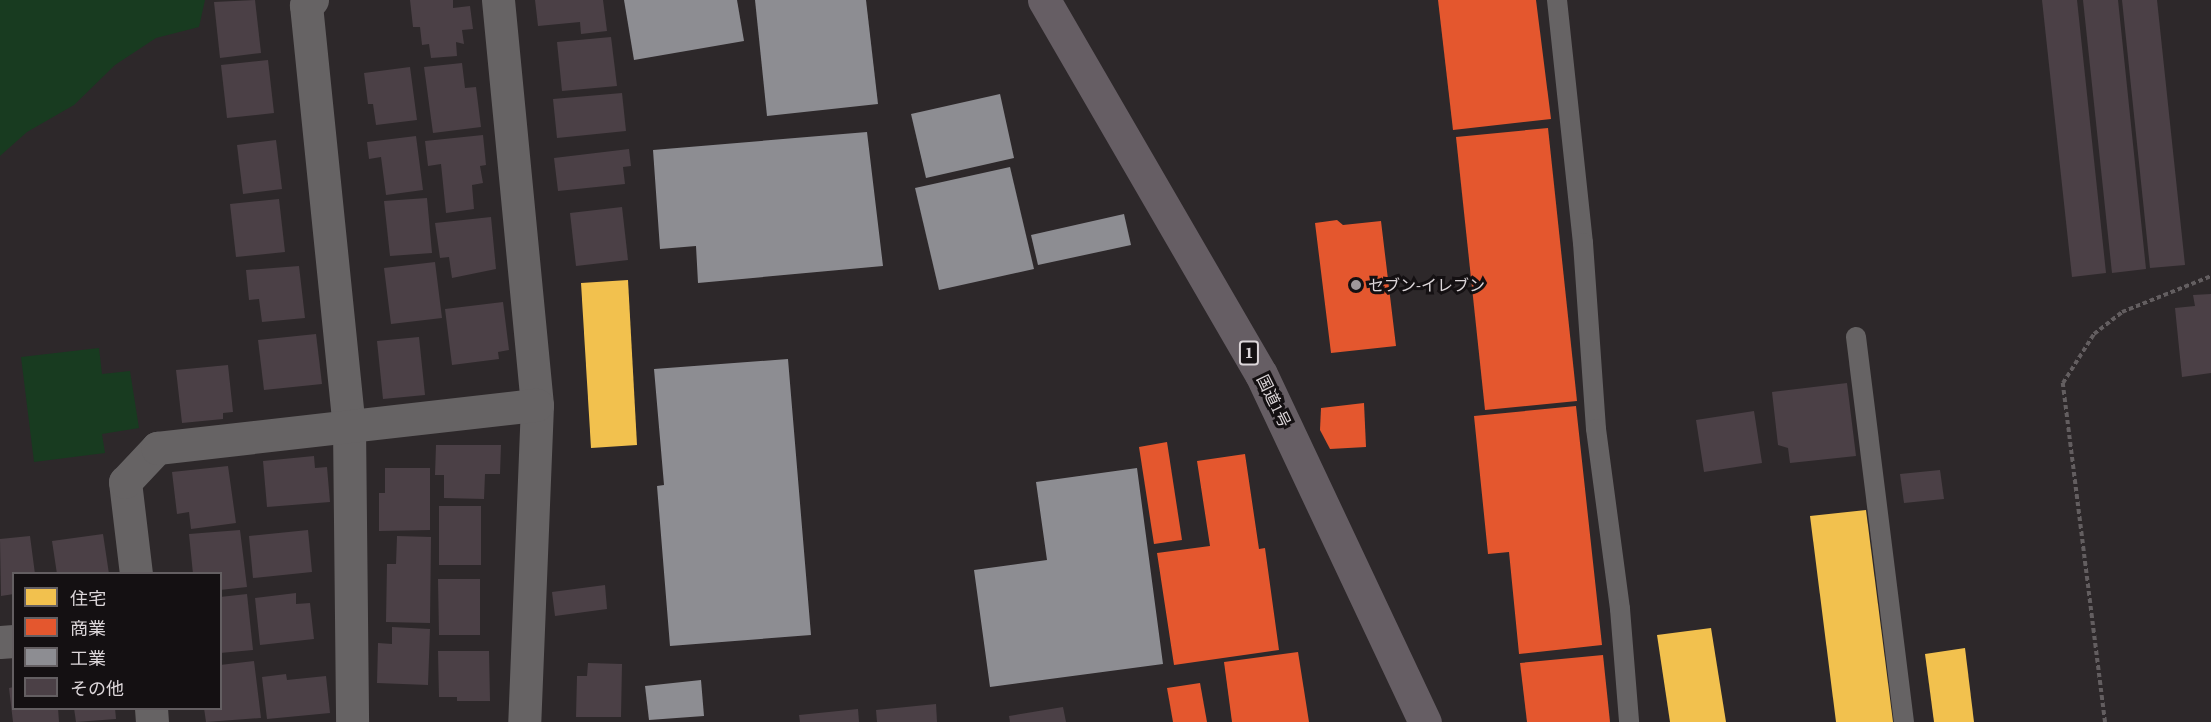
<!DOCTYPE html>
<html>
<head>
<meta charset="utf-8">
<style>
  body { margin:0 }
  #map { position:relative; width:2211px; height:722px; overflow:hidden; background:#2d282a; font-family:"Source Serif 4","Noto Sans JP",serif }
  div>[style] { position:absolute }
  .green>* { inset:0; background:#183b20 }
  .homes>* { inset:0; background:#f2c14e }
  .shops>* { inset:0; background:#e4572e }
  .industry>* { inset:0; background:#8d8d92 }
  .building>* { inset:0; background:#4b4046 }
  .path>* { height:4px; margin-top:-2px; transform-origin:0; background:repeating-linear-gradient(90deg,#635e60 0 4.5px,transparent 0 7.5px) }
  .service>* { height:20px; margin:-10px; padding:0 10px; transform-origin:10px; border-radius:10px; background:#666364 }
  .minor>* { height:33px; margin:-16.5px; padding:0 16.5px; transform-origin:16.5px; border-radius:16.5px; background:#666364 }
  .trunk>* { height:33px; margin:-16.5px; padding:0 16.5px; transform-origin:16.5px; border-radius:16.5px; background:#665e64 }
  .dots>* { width:16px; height:16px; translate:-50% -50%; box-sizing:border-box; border:3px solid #141012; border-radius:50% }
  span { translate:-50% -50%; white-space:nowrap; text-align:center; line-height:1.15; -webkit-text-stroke:6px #141012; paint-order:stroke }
  .shield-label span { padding:2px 4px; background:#141012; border:2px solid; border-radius:4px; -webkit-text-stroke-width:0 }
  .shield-label { font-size:15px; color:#dcd6d9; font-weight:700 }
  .poi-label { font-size:16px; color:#dcd6d9 }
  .left { translate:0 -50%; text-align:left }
  .street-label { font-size:16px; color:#dcd6d9 }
  .legend { position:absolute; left:12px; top:572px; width:210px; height:138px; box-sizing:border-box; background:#141012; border:2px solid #645f62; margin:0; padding:8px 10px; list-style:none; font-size:18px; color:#dcd6d9 }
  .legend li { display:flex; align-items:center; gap:12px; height:30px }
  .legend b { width:30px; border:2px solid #645f62 }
</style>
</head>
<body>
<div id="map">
  <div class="green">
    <i style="clip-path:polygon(0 0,205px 0,199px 27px,156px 38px,115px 65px,74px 105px,27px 132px,0 156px)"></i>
    <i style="clip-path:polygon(99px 348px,102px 374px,130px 371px,139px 428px,102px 434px,105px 453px,34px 462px,21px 357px)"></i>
  </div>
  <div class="homes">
    <i style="clip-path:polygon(628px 280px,637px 445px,591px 448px,581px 283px)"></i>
    <i style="clip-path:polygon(1866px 510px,1893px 722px,1836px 722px,1810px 516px)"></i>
    <i style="clip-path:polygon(1711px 628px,1726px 722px,1670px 722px,1657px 635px)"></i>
    <i style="clip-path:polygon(1965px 648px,1974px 722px,1934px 722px,1925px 654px)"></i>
  </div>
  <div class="shops">
    <i style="clip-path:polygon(1438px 0,1536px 0,1551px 119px,1453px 130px)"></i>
    <i style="clip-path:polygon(1548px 128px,1577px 401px,1485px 410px,1456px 137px)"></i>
    <i style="clip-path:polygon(1337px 220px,1343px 225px,1381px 221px,1396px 346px,1331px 353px,1315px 223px)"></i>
    <i style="clip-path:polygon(1364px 403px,1366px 447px,1330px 449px,1320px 430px,1321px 408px)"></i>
    <i style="clip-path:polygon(1576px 406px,1602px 645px,1519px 654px,1509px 552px,1488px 554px,1474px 416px)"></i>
    <i style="clip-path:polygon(1167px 442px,1182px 540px,1154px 544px,1139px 447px)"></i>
    <i style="clip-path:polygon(1245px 454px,1259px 549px,1265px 548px,1279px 650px,1174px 665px,1157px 553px,1210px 546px,1197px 461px)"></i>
    <i style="clip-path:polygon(1298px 652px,1309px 722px,1232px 722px,1224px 662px)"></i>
    <i style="clip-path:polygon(1603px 655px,1610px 722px,1527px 722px,1520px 663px)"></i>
    <i style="clip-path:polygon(1200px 683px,1207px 722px,1173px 722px,1167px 688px)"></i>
  </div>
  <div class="industry">
    <i style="clip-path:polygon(624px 0,737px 0,744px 41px,634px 60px)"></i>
    <i style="clip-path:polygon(755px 0,866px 0,878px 104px,767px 116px)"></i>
    <i style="clip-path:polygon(1000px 94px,1014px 158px,926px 178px,911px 114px)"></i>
    <i style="clip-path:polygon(867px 132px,883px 266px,698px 283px,696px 246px,660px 249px,653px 150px)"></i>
    <i style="clip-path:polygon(1010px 167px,1034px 269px,939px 290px,915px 188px)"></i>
    <i style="clip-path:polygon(1124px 214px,1131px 245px,1038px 265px,1031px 235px)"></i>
    <i style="clip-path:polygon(788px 359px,811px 635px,670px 646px,657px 486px,664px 485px,654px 369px)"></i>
    <i style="clip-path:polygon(1137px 468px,1163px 664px,990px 687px,974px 570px,1047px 560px,1036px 482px)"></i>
    <i style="clip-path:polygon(701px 680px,704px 716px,649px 720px,645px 686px)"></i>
  </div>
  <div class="building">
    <i style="clip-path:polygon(255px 0,261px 53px,220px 58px,214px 2px)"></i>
    <i style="clip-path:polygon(410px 0,453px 0,453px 8px,470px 6px,473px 29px,462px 30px,464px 44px,456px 42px,457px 56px,431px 58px,429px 44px,422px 45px,420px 27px,413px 27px)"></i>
    <i style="clip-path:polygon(535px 0,603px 0,607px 31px,581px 34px,580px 22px,538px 26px)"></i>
    <i style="clip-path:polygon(2042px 0,2077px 0,2106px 273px,2072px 277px)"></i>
    <i style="clip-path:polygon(2083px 0,2118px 0,2146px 269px,2112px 273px)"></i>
    <i style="clip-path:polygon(2122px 0,2157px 0,2185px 265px,2150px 268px)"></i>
    <i style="clip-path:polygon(611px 37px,617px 86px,562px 91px,557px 42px)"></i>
    <i style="clip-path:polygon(268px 60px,274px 113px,227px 118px,221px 65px)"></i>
    <i style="clip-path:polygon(462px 63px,465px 88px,476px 87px,481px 127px,433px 133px,424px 67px)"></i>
    <i style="clip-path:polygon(410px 67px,417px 120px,376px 125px,373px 104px,368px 104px,364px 73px)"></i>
    <i style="clip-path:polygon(622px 93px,626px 131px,557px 138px,553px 99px)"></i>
    <i style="clip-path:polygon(483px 135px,486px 165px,480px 166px,483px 183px,472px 185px,474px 209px,446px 213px,441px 164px,428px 166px,425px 141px)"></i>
    <i style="clip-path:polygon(416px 136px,423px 190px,386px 195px,381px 157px,369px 159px,367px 142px)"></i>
    <i style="clip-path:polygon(276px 140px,282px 189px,243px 194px,237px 145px)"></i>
    <i style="clip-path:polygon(629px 149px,631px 166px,623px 167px,625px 184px,558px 191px,554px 158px)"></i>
    <i style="clip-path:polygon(427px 198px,432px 253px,390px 256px,384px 201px)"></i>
    <i style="clip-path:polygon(279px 199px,285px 252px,236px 257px,230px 204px)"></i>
    <i style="clip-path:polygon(622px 207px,628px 260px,576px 266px,570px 213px)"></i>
    <i style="clip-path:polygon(491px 217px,496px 269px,452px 278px,449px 257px,440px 258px,435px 223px)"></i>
    <i style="clip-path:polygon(435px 262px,442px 318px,391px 324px,384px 268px)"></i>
    <i style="clip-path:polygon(299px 266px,305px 318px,262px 322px,259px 299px,249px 300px,246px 270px)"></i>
    <i style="clip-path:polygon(2211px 294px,2211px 373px,2182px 377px,2175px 308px,2195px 306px,2193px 295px)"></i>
    <i style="clip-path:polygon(503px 302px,509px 350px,498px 352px,499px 359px,452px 365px,445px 309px)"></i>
    <i style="clip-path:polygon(316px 334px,322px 384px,264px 390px,258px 340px)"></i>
    <i style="clip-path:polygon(419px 337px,425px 395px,383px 399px,377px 341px)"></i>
    <i style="clip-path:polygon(228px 365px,233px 412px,223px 413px,223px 419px,182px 423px,176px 370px)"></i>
    <i style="clip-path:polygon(1847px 383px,1856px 456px,1790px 463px,1788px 448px,1778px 445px,1772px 392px)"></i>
    <i style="clip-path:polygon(1754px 411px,1762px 463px,1704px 472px,1696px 420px)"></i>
    <i style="clip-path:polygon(436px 445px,501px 445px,500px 474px,485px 474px,484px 499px,444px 498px,444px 475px,435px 475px)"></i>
    <i style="clip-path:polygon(314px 456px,315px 468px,327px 467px,330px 502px,267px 507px,263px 461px)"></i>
    <i style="clip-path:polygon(228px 466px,236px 523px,191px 529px,189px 512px,177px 514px,172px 472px)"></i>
    <i style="clip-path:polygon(385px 468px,430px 468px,430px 530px,379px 531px,379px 493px,385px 493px)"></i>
    <i style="clip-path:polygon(1940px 470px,1944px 499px,1904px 503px,1900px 474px)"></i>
    <i style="clip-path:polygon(439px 506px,481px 506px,481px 565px,439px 565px)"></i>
    <i style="clip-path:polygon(240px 530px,247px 587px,220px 590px,220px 574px,193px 574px,189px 534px)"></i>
    <i style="clip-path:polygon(308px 530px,312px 572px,253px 578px,249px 536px)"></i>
    <i style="clip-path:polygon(103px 534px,109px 574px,57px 574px,52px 541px)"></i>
    <i style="clip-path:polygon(30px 536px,35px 574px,14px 574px,14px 594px,1px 596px,0 539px)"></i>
    <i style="clip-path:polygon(397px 536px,431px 537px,430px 623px,386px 622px,387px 564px,396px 564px)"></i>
    <i style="clip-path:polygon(438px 579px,480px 579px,480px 635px,439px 635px)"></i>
    <i style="clip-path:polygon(605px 585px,607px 609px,555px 616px,552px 592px)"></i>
    <i style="clip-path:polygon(296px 593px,296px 604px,310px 603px,314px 639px,260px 645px,255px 598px)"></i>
    <i style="clip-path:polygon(247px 594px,253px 650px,220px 653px,220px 597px)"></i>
    <i style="clip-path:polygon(392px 627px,430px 629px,428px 685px,377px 683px,378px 643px,392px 644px)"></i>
    <i style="clip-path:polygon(438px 651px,489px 651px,490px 701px,457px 701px,457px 697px,439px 697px)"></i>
    <i style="clip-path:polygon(254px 661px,261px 718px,206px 722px,204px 708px,220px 708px,220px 665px)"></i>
    <i style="clip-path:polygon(588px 663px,622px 664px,621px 717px,576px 717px,577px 676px,587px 676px)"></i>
    <i style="clip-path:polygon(286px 674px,287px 680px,326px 676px,330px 713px,267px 719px,262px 677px)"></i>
    <i style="clip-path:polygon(14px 687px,14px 708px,58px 708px,59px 722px,13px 722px,9px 688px)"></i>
    <i style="clip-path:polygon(936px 704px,937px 722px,877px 722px,876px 710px)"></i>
    <i style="clip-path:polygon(1063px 707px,1066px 722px,1010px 722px,1009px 716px)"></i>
    <i style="clip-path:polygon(74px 708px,115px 708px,116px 719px,76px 722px)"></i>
    <i style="clip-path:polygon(858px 709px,859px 722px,800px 722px,799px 715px)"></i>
  </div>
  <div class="path">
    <i style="left:2105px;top:722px;width:342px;rotate:-97.1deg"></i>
    <i style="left:2063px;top:383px;width:58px;rotate:-57.7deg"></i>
    <i style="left:2094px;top:334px;width:36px;rotate:-38deg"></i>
    <i style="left:2122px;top:312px;width:96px;rotate:-22deg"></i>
  </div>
  <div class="service">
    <i style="left:1557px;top:0;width:244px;rotate:83.9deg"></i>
    <i style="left:1583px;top:243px;width:186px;rotate:86deg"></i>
    <i style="left:1596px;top:429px;width:182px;rotate:82.4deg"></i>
    <i style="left:1620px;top:609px;width:113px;rotate:85.4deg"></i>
    <i style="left:1856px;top:337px;width:388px;rotate:82.9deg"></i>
  </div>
  <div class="minor">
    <i style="left:312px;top:0;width:8px;rotate:140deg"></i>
    <i style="left:306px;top:5px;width:423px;rotate:84.2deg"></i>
    <i style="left:349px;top:426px;width:296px;rotate:89.4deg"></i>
    <i style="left:498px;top:0;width:407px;rotate:84.5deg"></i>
    <i style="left:537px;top:405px;width:317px;rotate:92.3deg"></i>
    <i style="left:136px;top:574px;width:93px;rotate:-96.8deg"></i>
    <i style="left:125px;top:482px;width:47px;rotate:-46.7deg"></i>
    <i style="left:157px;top:448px;width:382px;rotate:-6.5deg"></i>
    <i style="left:0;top:642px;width:14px;rotate:-4deg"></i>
    <i style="left:151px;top:708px;width:14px;rotate:86deg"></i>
  </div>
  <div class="trunk">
    <i style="left:1044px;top:0;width:432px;rotate:59.9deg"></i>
    <i style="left:1261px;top:374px;width:385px;rotate:64.8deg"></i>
  </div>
  <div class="dots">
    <i style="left:1356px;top:285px;background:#9f999c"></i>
  </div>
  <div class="shield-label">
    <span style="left:1249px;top:353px">1</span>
  </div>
  <div class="poi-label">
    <span class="left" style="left:1368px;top:285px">セブン-イレブン</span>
  </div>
  <div class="street-label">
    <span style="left:1274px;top:401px;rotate:64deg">国道1号</span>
  </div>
  <ul class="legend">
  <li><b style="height:16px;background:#f2c14e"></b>住宅</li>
  <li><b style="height:16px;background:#e4572e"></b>商業</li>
  <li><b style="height:16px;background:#8d8d92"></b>工業</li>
  <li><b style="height:16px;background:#4b4046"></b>その他</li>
  </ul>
</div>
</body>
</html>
